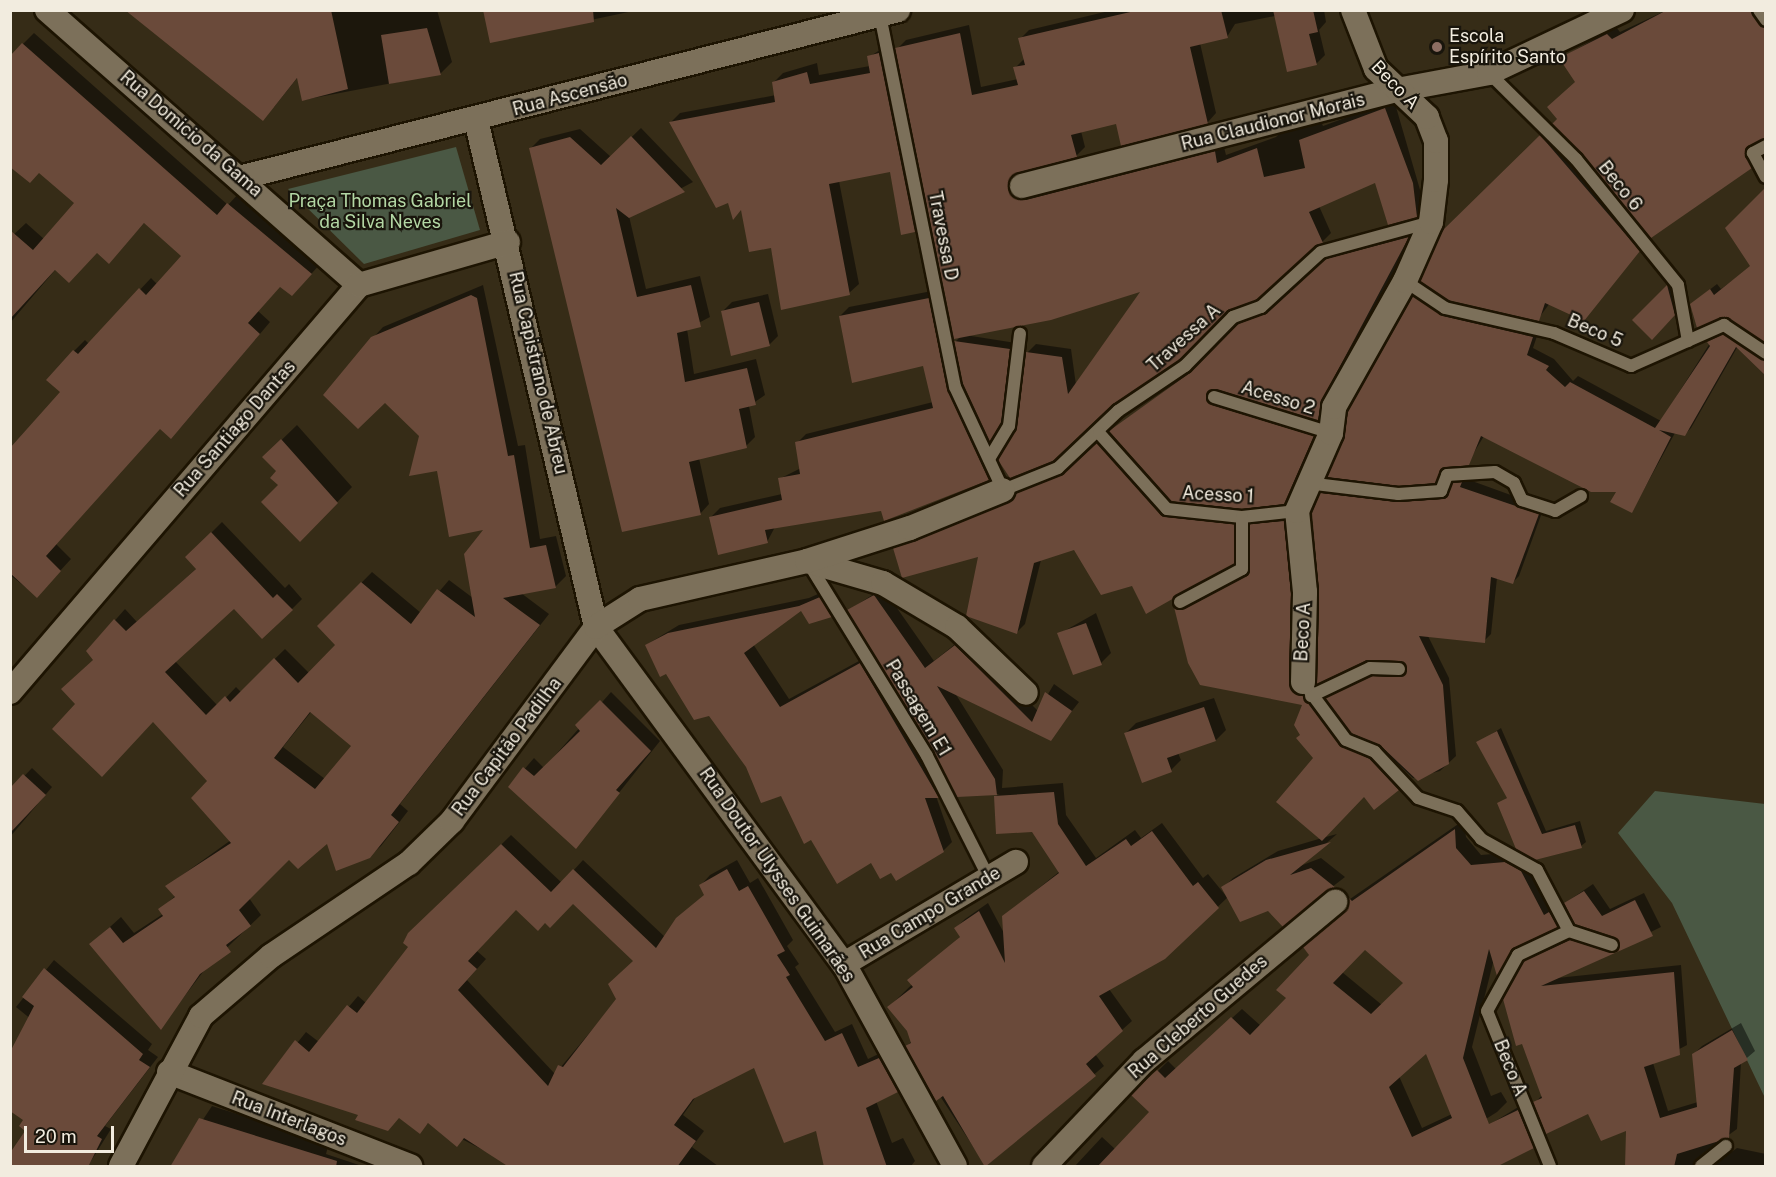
<!DOCTYPE html>
<html>
<head>
<meta charset="utf-8">
<style>
  body { margin:0 }
  #map { position:relative; width:1776px; height:1177px; overflow:hidden; background:#362c17; font-family:"Public Sans",sans-serif }
  div>[style] { position:absolute }
  .green>* { inset:0; background:#4a5844 }
  .shadow>* { inset:0; background:#0007 }
  .building>* { inset:0; background:#6a4a3a }
  .roads { filter:drop-shadow(2px 0 #1d1402) drop-shadow(-2px 0 #1d1402) drop-shadow(0 2px #1d1402) drop-shadow(0 -2px #1d1402) }
  .service>* { height:12px; margin:-6px; padding:0 6px; transform-origin:6px; border-radius:6px; background:#7c705a }
  .minor>* { height:24px; margin:-12px; padding:0 12px; transform-origin:12px; border-radius:12px; background:#7c705a }
  .dots>* { width:16px; height:16px; translate:-50% -50%; box-sizing:border-box; border:3px solid #19150c; border-radius:50% }
  span { translate:-50% -50%; white-space:nowrap; text-align:center; line-height:1.15; -webkit-text-stroke:4.5px #19150c; paint-order:stroke }
  .poi-label { font-size:18px; color:#f2ecdf }
  .left { translate:0 -50%; text-align:left }
  .street-label { font-size:18px; color:#f2ecdf }
  .park-label { font-size:18px; color:#b3d7a4 }
  .frame { position:absolute; inset:0; border:12px solid #f2ecdf; pointer-events:none }
  .scale { position:absolute; left:24px; top:1126px; width:90px; height:27px; box-sizing:border-box; border:3px solid #f2ecdf; border-top:0; padding-left:8px; font-size:18px; line-height:21px; white-space:nowrap; color:#f2ecdf; -webkit-text-stroke:4px #19150c; paint-order:stroke }
</style>
</head>
<body>
<div id="map">
  <div class="green">
    <i style="clip-path:polygon(456px 147px,480px 230px,364px 264px,288px 189px)"></i>
    <i style="clip-path:polygon(1655px 791px,1765px 804px,1765px 1098px,1672px 903px,1618px 833px)"></i>
  </div>
  <div class="shadow">
    <i style="clip-path:polygon(128px 10px,437px 10px,452px 62px,440px 74px,303px 100px,298px 77px,274px 107px)"></i>
    <i style="clip-path:polygon(485px 10px,638px 10px,491px 41px)"></i>
    <i style="clip-path:polygon(1113px 10px,1324px 10px,1326px 22px,1319px 30px,1325px 55px,1316px 64px,1275px 16px,1235px 24px,1227px 37px,1200px 43px,1216px 113px,1208px 122px,1117px 123px,1081px 131px,1085px 147px,1076px 156px,1022px 170px,1016px 181px,1223px 143px,1226px 155px,1276px 137px,1285px 128px,1320px 119px,1323px 126px,1394px 100px,1425px 207px,1416px 216px,1376px 181px,1319px 206px,1331px 233px,1322px 242px,1227px 310px,1019px 428px,1028px 352px,1036px 344px,1071px 349px,1076px 385px,1144px 289px,965px 335px,1016px 343px,1007px 415px,990px 439px,956px 341px,961px 336px,897px 49px,906px 40px,969px 25px,981px 87px,1018px 79px,1015px 68px,1024px 59px,1020px 39px,1029px 30px)"></i>
    <i style="clip-path:polygon(1667px 10px,1766px 10px,1766px 136px,1754px 143px,1759px 159px,1751px 167px,1559px 119px,1577px 82px,1561px 58px,1616px 27px,1620px 32px)"></i>
    <i style="clip-path:polygon(34px 33px,228px 205px,239px 193px,322px 262px,303px 283px,280px 286px,258px 311px,270px 322px,182px 426px,171px 437px,160px 427px,56px 544px,71px 559px,37px 596px,10px 575px,10px 449px,62px 392px,74px 351px,85px 340px,89px 344px,151px 278px,158px 285px,184px 256px,145px 222px,109px 262px,97px 252px,56px 269px,10px 323px,10px 238px,26px 223px,44px 239px,76px 203px,39px 171px,10px 168px,10px 57px)"></i>
    <i style="clip-path:polygon(889px 44px,924px 221px,915px 231px,891px 171px,839px 181px,859px 284px,849px 293px,772px 246px,743px 208px,729px 201px,671px 122px,680px 113px,776px 95px,774px 82px,783px 73px,817px 63px,819px 75px,870px 66px,869px 57px)"></i>
    <i style="clip-path:polygon(1549px 127px,1647px 241px,1584px 319px,1550px 303px,1538px 319px,1444px 232px)"></i>
    <i style="clip-path:polygon(641px 128px,693px 182px,629px 216px,646px 289px,700px 276px,710px 317px,687px 329px,694px 374px,756px 359px,765px 395px,749px 406px,755px 437px,746px 446px,699px 458px,709px 504px,700px 514px,531px 148px,540px 139px,580px 129px,611px 157px)"></i>
    <i style="clip-path:polygon(1416px 229px,1318px 419px,1216px 387px,1220px 396px,1322px 428px,1284px 503px,1111px 431px,1201px 364px,1248px 316px,1277px 305px,1336px 251px)"></i>
    <i style="clip-path:polygon(1752px 266px,1766px 341px,1728px 316px,1698px 326px,1699px 298px,1717px 284px,1721px 289px)"></i>
    <i style="clip-path:polygon(1672px 282px,1679px 309px,1652px 337px,1634px 320px)"></i>
    <i style="clip-path:polygon(evenodd,483px 285px,518px 446px,525px 445px,540px 539px,556px 536px,566px 576px,555px 587px,521px 593px,549px 614px,400px 804px,408px 811px,381px 846px,369px 857px,328px 841px,289px 858px,249px 898px,261px 915px,206px 968px,161px 1027px,91px 944px,121px 917px,134px 933px,163px 914px,160px 910px,175px 896px,167px 886px,231px 840px,209px 781px,153px 720px,77px 704px,95px 659px,88px 651px,125px 609px,137px 622px,197px 568px,187px 557px,222px 522px,285px 588px,289px 584px,302px 599px,292px 609px,234px 607px,175px 661px,218px 706px,236px 687px,241px 692px,285px 649px,310px 674px,337px 645px,319px 626px,372px 572px,421px 613px,449px 580px,473px 598px,486px 528px,438px 469px,372px 339px,383px 327px,483px 285px,311px 712px,354px 746px,325px 779px,283px 747px,311px 712px)"></i>
    <i style="clip-path:polygon(937px 290px,955px 380px,997px 470px,988px 479px,775px 527px,767px 542px,711px 517px,720px 508px,782px 494px,779px 479px,801px 468px,797px 443px,806px 434px,933px 402px,924px 364px,840px 316px,849px 307px)"></i>
    <i style="clip-path:polygon(1421px 290px,1450px 310px,1539px 330px,1533px 348px,1554px 359px,1573px 381px,1578px 376px,1661px 421px,1715px 335px,1731px 328px,1766px 351px,1766px 374px,1738px 346px,1691px 428px,1684px 435px,1675px 433px,1632px 511px,1619px 491px,1484px 436px,1470px 459px,1446px 466px,1434px 482px,1414px 297px)"></i>
    <i style="clip-path:polygon(768px 294px,778px 336px,769px 345px,723px 311px,732px 302px)"></i>
    <i style="clip-path:polygon(297px 425px,352px 487px,300px 540px,279px 471px,264px 457px)"></i>
    <i style="clip-path:polygon(1106px 435px,1170px 507px,1242px 516px,1242px 554px,1233px 563px,1133px 584px,1075px 548px,1041px 560px,1025px 624px,1017px 632px,980px 555px,895px 549px,1074px 466px)"></i>
    <i style="clip-path:polygon(1461px 477px,1544px 507px,1519px 576px,1512px 583px,1497px 578px,1491px 634px,1484px 641px,1428px 636px,1449px 678px,1456px 756px,1440px 771px,1413px 778px,1327px 698px,1380px 670px,1405px 670px,1405px 661px,1322px 494px,1329px 487px,1448px 493px)"></i>
    <i style="clip-path:polygon(1290px 515px,1297px 585px,1296px 682px,1346px 739px,1377px 753px,1405px 782px,1374px 808px,1364px 795px,1322px 838px,1337px 834px,1300px 866px,1321px 858px,1345px 877px,1283px 925px,1269px 910px,1228px 897px,1164px 958px,1109px 989px,1132px 1021px,1095px 1054px,1104px 1066px,986px 1166px,907px 1046px,912px 1041px,908px 1031px,889px 1007px,961px 936px,956px 928px,965px 919px,988px 903px,1005px 935px,1003px 917px,1060px 871px,1032px 831px,995px 797px,999px 794px,958px 795px,849px 610px,883px 588px,934px 661px,964px 637px,1038px 711px,1054px 684px,1079px 702px,1050px 739px,955px 693px,1003px 770px,1002px 788px,1063px 783px,1066px 815px,1096px 858px,1135px 830px,1141px 838px,1162px 823px,1203px 878px,1208px 874px,1226px 896px,1223px 888px,1233px 878px,1278px 851px,1322px 838px,1315px 758px,1302px 734px,1305px 704px,1176px 608px,1248px 573px,1252px 525px,1259px 518px)"></i>
    <i style="clip-path:polygon(829px 589px,840px 607px,831px 615px,802px 609px,753px 644px,789px 699px,870px 655px,947px 787px,936px 796px,952px 842px,943px 851px,871px 861px,747px 766px,710px 714px,646px 645px,679px 625px,809px 598px)"></i>
    <i style="clip-path:polygon(1096px 613px,1111px 653px,1101px 663px,1059px 634px)"></i>
    <i style="clip-path:polygon(611px 692px,660px 741px,576px 847px,510px 786px,534px 758px,544px 768px)"></i>
    <i style="clip-path:polygon(1214px 698px,1226px 730px,1216px 740px,1178px 753px,1181px 760px,1171px 770px,1126px 733px,1136px 723px)"></i>
    <i style="clip-path:polygon(1501px 728px,1546px 831px,1580px 821px,1586px 842px,1581px 846px,1535px 858px,1499px 804px,1508px 797px,1478px 743px)"></i>
    <i style="clip-path:polygon(32px 768px,52px 787px,10px 837px,10px 791px)"></i>
    <i style="clip-path:polygon(evenodd,1464px 820px,1466px 837px,1481px 855px,1515px 852px,1567px 916px,1518px 944px,1498px 973px,1494px 959px,1472px 1047px,1491px 1096px,1501px 1092px,1507px 1102px,1497px 1112px,1412px 1166px,1075px 1166px,1102px 1137px,1115px 1149px,1151px 1112px,1134px 1095px,1168px 1061px,1176px 1069px,1242px 1009px,1261px 1026px,1288px 998px,1350px 899px,1464px 820px,1365px 948px,1405px 983px,1382px 1005px,1342px 972px,1365px 948px,1464px 820px,1427px 1051px,1452px 1114px,1422px 1128px,1399px 1076px,1427px 1051px)"></i>
    <i style="clip-path:polygon(evenodd,511px 835px,562px 883px,583px 860px,665px 937px,706px 894px,701px 885px,710px 875px,737px 860px,750px 883px,758px 878px,793px 940px,787px 946px,799px 964px,795px 967px,835px 1032px,852px 1024px,868px 1059px,889px 1049px,907px 1081px,876px 1101px,892px 1143px,903px 1138px,915px 1161px,911px 1166px,843px 1166px,817px 1129px,755px 1066px,697px 1095px,683px 1115px,704px 1131px,692px 1147px,718px 1166px,514px 1166px,429px 1122px,419px 1132px,400px 1116px,388px 1130px,360px 1114px,265px 1083px,306px 1032px,319px 1042px,358px 996px,366px 1003px,410px 947px,410px 934px,511px 835px,573px 902px,635px 961px,617px 1000px,555px 1074px,467px 980px,486px 959px,477px 951px,516px 909px,545px 921px,573px 902px)"></i>
    <i style="clip-path:polygon(1593px 884px,1610px 909px,1644px 893px,1661px 927px,1557px 978px,1681px 965px,1687px 1045px,1653px 1063px,1668px 1111px,1698px 1102px,1694px 1054px,1702px 1046px,1741px 1023px,1755px 1051px,1741px 1063px,1737px 1129px,1702px 1154px,1700px 1160px,1711px 1166px,1627px 1166px,1628px 1128px,1589px 1112px,1535px 1103px,1543px 1094px,1525px 962px,1579px 933px,1620px 946px,1616px 936px,1565px 903px)"></i>
    <i style="clip-path:polygon(54px 960px,152px 1044px,148px 1050px,158px 1057px,105px 1126px,111px 1129px,88px 1166px,27px 1130px,25px 1119px,32px 1020px,16px 1007px)"></i>
    <i style="clip-path:polygon(1528px 1101px,1543px 1136px,1533px 1146px,1484px 1128px)"></i>
    <i style="clip-path:polygon(212px 1106px,329px 1143px,326px 1154px,362px 1166px,172px 1166px)"></i>
    <i style="clip-path:polygon(1737px 1148px,1766px 1154px,1766px 1166px,1712px 1166px)"></i>
  </div>
  <div class="building">
    <i style="clip-path:polygon(125px 10px,331px 10px,348px 89px,302px 101px,297px 78px,263px 121px)"></i>
    <i style="clip-path:polygon(483px 10px,593px 10px,594px 22px,490px 43px)"></i>
    <i style="clip-path:polygon(1139px 10px,1221px 10px,1228px 38px,1190px 47px,1208px 124px,1121px 146px,1116px 124px,1071px 135px,1077px 157px,1012px 175px,1008px 189px,1012px 196px,1026px 200px,1215px 151px,1217px 163px,1257px 148px,1264px 177px,1305px 168px,1299px 140px,1385px 108px,1413px 183px,1417px 217px,1388px 225px,1375px 183px,1309px 212px,1323px 243px,1257px 300px,1227px 311px,1180px 360px,1112px 405px,1053px 461px,1010px 478px,998px 460px,1017px 427px,1026px 352px,1062px 357px,1068px 394px,1140px 292px,1051px 320px,954px 339px,895px 48px,960px 33px,972px 95px,1018px 85px,1013px 67px,1025px 65px,1018px 38px)"></i>
    <i style="clip-path:polygon(1273px 10px,1313px 10px,1318px 32px,1309px 34px,1317px 65px,1287px 72px)"></i>
    <i style="clip-path:polygon(1667px 10px,1751px 10px,1766px 30px,1766px 138px,1746px 149px,1752px 168px,1651px 238px,1552px 124px,1557px 119px,1547px 107px,1575px 82px,1559px 58px,1607px 34px,1612px 39px)"></i>
    <i style="clip-path:polygon(427px 28px,441px 75px,389px 84px,381px 35px)"></i>
    <i style="clip-path:polygon(22px 43px,217px 215px,227px 203px,312px 274px,292px 296px,280px 287px,248px 323px,260px 334px,171px 439px,160px 429px,46px 556px,61px 571px,37px 598px,10px 573px,10px 448px,60px 392px,46px 380px,73px 350px,78px 354px,139px 288px,146px 295px,181px 256px,144px 223px,109px 264px,97px 253px,69px 283px,55px 270px,10px 319px,10px 230px,33px 250px,74px 203px,39px 173px,30px 183px,10px 167px,10px 56px)"></i>
    <i style="clip-path:polygon(879px 53px,915px 232px,901px 235px,890px 172px,829px 184px,850px 295px,781px 310px,771px 248px,749px 252px,741px 210px,733px 220px,728px 203px,716px 208px,669px 122px,775px 102px,772px 82px,807px 72px,810px 84px,870px 73px,867px 56px)"></i>
    <i style="clip-path:polygon(1540px 135px,1640px 251px,1584px 321px,1545px 303px,1539px 321px,1448px 300px,1420px 281px,1442px 231px)"></i>
    <i style="clip-path:polygon(631px 136px,685px 192px,629px 218px,616px 208px,637px 297px,691px 285px,701px 327px,677px 333px,685px 382px,747px 368px,756px 405px,739px 409px,747px 448px,689px 462px,701px 515px,622px 532px,529px 148px,570px 137px,601px 165px)"></i>
    <i style="clip-path:polygon(1766px 187px,1766px 343px,1725px 317px,1697px 328px,1690px 304px,1710px 289px,1714px 295px,1750px 266px,1725px 228px)"></i>
    <i style="clip-path:polygon(1409px 237px,1322px 400px,1318px 420px,1216px 389px,1206px 394px,1212px 405px,1314px 436px,1284px 504px,1242px 509px,1171px 501px,1109px 431px,1191px 372px,1238px 324px,1267px 313px,1325px 259px)"></i>
    <i style="clip-path:polygon(1667px 285px,1675px 315px,1652px 340px,1632px 320px)"></i>
    <i style="clip-path:polygon(evenodd,471px 295px,477px 298px,508px 456px,514px 455px,530px 548px,546px 545px,556px 588px,503px 598px,540px 625px,391px 815px,399px 822px,370px 858px,336px 871px,327px 844px,298px 869px,289px 860px,239px 910px,251px 926px,226px 945px,231px 952px,200px 974px,161px 1030px,89px 944px,110px 927px,123px 943px,163px 916px,158px 909px,175px 897px,165px 886px,231px 843px,191px 798px,207px 781px,153px 722px,102px 777px,52px 729px,75px 704px,61px 689px,93px 660px,86px 651px,114px 619px,126px 631px,196px 569px,185px 557px,211px 532px,273px 598px,277px 594px,293px 610px,262px 639px,234px 609px,165px 672px,206px 715px,225px 696px,230px 702px,274px 658px,298px 683px,335px 645px,317px 626px,361px 582px,411px 624px,437px 589px,475px 617px,464px 554px,483px 530px,449px 537px,437px 471px,409px 476px,419px 436px,385px 403px,358px 429px,323px 395px,371px 337px,471px 295px,310px 712px,351px 746px,315px 789px,274px 758px,310px 712px)"></i>
    <i style="clip-path:polygon(1413px 296px,1443px 316px,1533px 337px,1527px 355px,1549px 366px,1546px 370px,1565px 387px,1570px 382px,1655px 428px,1710px 346px,1707px 342px,1723px 334px,1766px 361px,1766px 376px,1736px 347px,1685px 436px,1659px 430px,1671px 437px,1632px 513px,1610px 502px,1616px 492px,1591px 492px,1481px 436px,1469px 465px,1443px 468px,1435px 483px,1398px 486px,1327px 477px,1344px 438px,1348px 411px)"></i>
    <i style="clip-path:polygon(929px 298px,947px 389px,989px 480px,884px 521px,881px 511px,765px 530px,768px 543px,718px 555px,709px 517px,782px 500px,778px 478px,800px 474px,795px 442px,933px 408px,923px 366px,852px 383px,839px 316px)"></i>
    <i style="clip-path:polygon(759px 302px,770px 346px,731px 356px,721px 311px)"></i>
    <i style="clip-path:polygon(954px 341px,1010px 349px,1001px 423px,990px 442px,963px 384px)"></i>
    <i style="clip-path:polygon(281px 439px,338px 503px,300px 542px,261px 502px,278px 485px,270px 478px,276px 471px,262px 457px)"></i>
    <i style="clip-path:polygon(1097px 443px,1161px 515px,1234px 524px,1234px 564px,1146px 614px,1132px 586px,1101px 595px,1074px 550px,1034px 563px,1017px 634px,966px 616px,978px 557px,902px 578px,893px 548px,1008px 503px,1017px 493px,1063px 474px)"></i>
    <i style="clip-path:polygon(1462px 482px,1460px 487px,1539px 514px,1513px 584px,1491px 577px,1485px 643px,1419px 636px,1443px 685px,1449px 764px,1418px 781px,1381px 746px,1351px 733px,1325px 698px,1372px 676px,1402px 676px,1404px 662px,1367px 660px,1317px 684px,1319px 592px,1312px 513px,1320px 493px,1397px 502px,1442px 499px,1453px 483px)"></i>
    <i style="clip-path:polygon(1284px 521px,1291px 593px,1290px 688px,1303px 696px,1340px 745px,1370px 759px,1399px 790px,1374px 810px,1364px 797px,1322px 841px,1276px 802px,1313px 758px,1296px 738px,1300px 735px,1294px 725px,1302px 705px,1200px 685px,1188px 663px,1174px 607px,1184px 609px,1246px 576px,1250px 524px)"></i>
    <i style="clip-path:polygon(874px 595px,925px 668px,955px 645px,1032px 722px,1045px 692px,1072px 711px,1051px 741px,937px 686px,995px 779px,997px 795px,957px 797px,847px 610px)"></i>
    <i style="clip-path:polygon(820px 597px,832px 617px,809px 624px,801px 611px,744px 653px,780px 707px,860px 663px,939px 798px,925px 798px,944px 852px,896px 881px,891px 873px,880px 879px,871px 863px,837px 884px,811px 840px,804px 844px,781px 796px,761px 803px,746px 767px,709px 716px,694px 720px,666px 674px,660px 677px,645px 645px,668px 633px,799px 606px)"></i>
    <i style="clip-path:polygon(1086px 623px,1102px 665px,1073px 675px,1057px 633px)"></i>
    <i style="clip-path:polygon(600px 700px,651px 751px,616px 790px,620px 793px,576px 849px,508px 787px,523px 767px,534px 776px,580px 731px,575px 725px)"></i>
    <i style="clip-path:polygon(1204px 707px,1216px 741px,1167px 758px,1172px 772px,1142px 783px,1124px 733px)"></i>
    <i style="clip-path:polygon(1497px 731px,1542px 834px,1575px 825px,1582px 848px,1535px 860px,1516px 849px,1497px 803px,1507px 798px,1476px 742px)"></i>
    <i style="clip-path:polygon(23px 774px,46px 795px,10px 833px,10px 788px)"></i>
    <i style="clip-path:polygon(1054px 792px,1058px 824px,1086px 866px,1126px 839px,1131px 846px,1152px 831px,1193px 886px,1198px 882px,1219px 908px,1165px 959px,1099px 996px,1123px 1031px,1086px 1064px,1096px 1076px,985px 1167px,943px 1096px,936px 1101px,905px 1046px,911px 1043px,907px 1031px,887px 1007px,913px 987px,907px 980px,960px 937px,954px 928px,979px 911px,1005px 963px,1002px 916px,1059px 873px,1032px 832px,996px 834px,994px 796px)"></i>
    <i style="clip-path:polygon(evenodd,1455px 829px,1456px 848px,1471px 865px,1505px 862px,1521px 871px,1544px 915px,1549px 912px,1558px 927px,1514px 948px,1497px 976px,1489px 949px,1463px 1058px,1489px 1124px,1518px 1110px,1534px 1148px,1496px 1167px,1097px 1167px,1149px 1112px,1131px 1095px,1147px 1079px,1157px 1070px,1165px 1078px,1231px 1017px,1250px 1035px,1286px 998px,1276px 990px,1309px 955px,1303px 947px,1344px 913px,1349px 898px,1352px 901px,1455px 829px,1365px 950px,1403px 983px,1371px 1014px,1333px 983px,1365px 950px,1455px 829px,1426px 1054px,1452px 1118px,1412px 1137px,1389px 1087px,1426px 1054px)"></i>
    <i style="clip-path:polygon(1331px 842px,1290px 875px,1311px 868px,1336px 888px,1283px 927px,1268px 911px,1240px 922px,1221px 887px,1266px 860px)"></i>
    <i style="clip-path:polygon(evenodd,501px 844px,551px 892px,573px 869px,656px 948px,676px 918px,704px 895px,699px 885px,727px 869px,739px 891px,748px 886px,785px 951px,777px 955px,790px 975px,786px 977px,825px 1041px,842px 1033px,858px 1067px,879px 1058px,898px 1092px,866px 1108px,887px 1167px,824px 1167px,816px 1131px,784px 1143px,754px 1068px,693px 1099px,674px 1125px,696px 1141px,677px 1167px,509px 1167px,464px 1138px,457px 1147px,428px 1123px,420px 1134px,399px 1118px,388px 1131px,355px 1120px,358px 1115px,262px 1084px,295px 1040px,309px 1052px,347px 1005px,357px 1013px,408px 947px,403px 943px,408px 933px,501px 844px,573px 904px,633px 961px,608px 984px,616px 999px,563px 1067px,558px 1065px,548px 1086px,458px 990px,477px 969px,468px 961px,516px 910px,538px 931px,545px 923px,550px 928px,573px 904px)"></i>
    <i style="clip-path:polygon(1584px 891px,1602px 916px,1635px 900px,1653px 936px,1541px 986px,1674px 972px,1680px 1055px,1644px 1067px,1660px 1118px,1697px 1107px,1692px 1054px,1732px 1030px,1748px 1060px,1734px 1068px,1729px 1138px,1677px 1154px,1674px 1167px,1625px 1167px,1626px 1131px,1601px 1141px,1588px 1114px,1546px 1134px,1533px 1102px,1542px 1098px,1522px 1044px,1516px 1046px,1503px 999px,1524px 961px,1570px 940px,1618px 951px,1615px 937px,1575px 924px,1564px 903px)"></i>
    <i style="clip-path:polygon(44px 968px,143px 1054px,139px 1060px,150px 1067px,97px 1136px,102px 1139px,88px 1167px,10px 1167px,10px 1153px,25px 1131px,19px 1126px,23px 1120px,10px 1111px,10px 1052px,34px 1006px,22px 997px)"></i>
    <i style="clip-path:polygon(199px 1118px,337px 1161px,336px 1167px,170px 1167px)"></i>
  </div>
  <div class="roads">
    <div class="service">
      <i style="left:1759px;top:10px;width:12px;rotate:55deg"></i>
      <i style="left:880px;top:15px;width:379px;rotate:78.6deg"></i>
      <i style="left:955px;top:387px;width:114px;rotate:65deg"></i>
      <i style="left:1003px;top:490px;width:59px;rotate:-21.8deg"></i>
      <i style="left:1058px;top:468px;width:83px;rotate:-43.5deg"></i>
      <i style="left:1118px;top:411px;width:81px;rotate:-33.9deg"></i>
      <i style="left:1185px;top:366px;width:69px;rotate:-45.6deg"></i>
      <i style="left:1233px;top:317px;width:30px;rotate:-20deg"></i>
      <i style="left:1261px;top:307px;width:81px;rotate:-42.5deg"></i>
      <i style="left:1321px;top:252px;width:114px;rotate:-15.3deg"></i>
      <i style="left:1489px;top:73px;width:122px;rotate:44.7deg"></i>
      <i style="left:1576px;top:159px;width:162px;rotate:51deg"></i>
      <i style="left:1678px;top:285px;width:57px;rotate:79.9deg"></i>
      <i style="left:1766px;top:146px;width:15px;rotate:152deg"></i>
      <i style="left:1753px;top:153px;width:27px;rotate:62deg"></i>
      <i style="left:1405px;top:281px;width:48px;rotate:34deg"></i>
      <i style="left:1445px;top:308px;width:112px;rotate:12.9deg"></i>
      <i style="left:1554px;top:333px;width:84px;rotate:23.2deg"></i>
      <i style="left:1631px;top:366px;width:102px;rotate:-23.8deg"></i>
      <i style="left:1724px;top:325px;width:50px;rotate:33.7deg"></i>
      <i style="left:1214px;top:397px;width:122px;rotate:17.1deg"></i>
      <i style="left:1099px;top:433px;width:102px;rotate:48.2deg"></i>
      <i style="left:1167px;top:509px;width:75px;rotate:6.1deg"></i>
      <i style="left:1242px;top:517px;width:55px;rotate:-6.2deg"></i>
      <i style="left:989px;top:459px;width:39px;rotate:-59deg"></i>
      <i style="left:1009px;top:426px;width:93px;rotate:-83.2deg"></i>
      <i style="left:1307px;top:483px;width:92px;rotate:6.9deg"></i>
      <i style="left:1398px;top:494px;width:43px;rotate:-4deg"></i>
      <i style="left:1441px;top:491px;width:17px;rotate:-69deg"></i>
      <i style="left:1447px;top:475px;width:48px;rotate:-3.6deg"></i>
      <i style="left:1495px;top:472px;width:22px;rotate:30deg"></i>
      <i style="left:1514px;top:483px;width:19px;rotate:65deg"></i>
      <i style="left:1522px;top:500px;width:35px;rotate:18deg"></i>
      <i style="left:1555px;top:511px;width:30px;rotate:-30deg"></i>
      <i style="left:809px;top:564px;width:225px;rotate:58.4deg"></i>
      <i style="left:927px;top:756px;width:137px;rotate:63.1deg"></i>
      <i style="left:1180px;top:602px;width:70px;rotate:-28deg"></i>
      <i style="left:1242px;top:569px;width:52px;rotate:-90deg"></i>
      <i style="left:1303px;top:682px;width:72px;rotate:53.4deg"></i>
      <i style="left:1346px;top:740px;width:31px;rotate:22deg"></i>
      <i style="left:1375px;top:752px;width:63px;rotate:46.9deg"></i>
      <i style="left:1418px;top:798px;width:41px;rotate:18.4deg"></i>
      <i style="left:1457px;top:811px;width:37px;rotate:49deg"></i>
      <i style="left:1481px;top:839px;width:64px;rotate:29deg"></i>
      <i style="left:1537px;top:870px;width:69px;rotate:62.3deg"></i>
      <i style="left:1311px;top:696px;width:65px;rotate:-25.4deg"></i>
      <i style="left:1370px;top:668px;width:29px;rotate:2deg"></i>
      <i style="left:1569px;top:931px;width:45px;rotate:18deg"></i>
      <i style="left:1550px;top:1166px;width:167px;rotate:-112.1deg"></i>
      <i style="left:1487px;top:1011px;width:64px;rotate:-61deg"></i>
      <i style="left:1518px;top:955px;width:56px;rotate:-25.2deg"></i>
      <i style="left:1701px;top:1166px;width:32px;rotate:-39deg"></i>
    </div>
    <div class="minor">
      <i style="left:47px;top:10px;width:416px;rotate:41.4deg"></i>
      <i style="left:476px;top:120px;width:521px;rotate:76.68deg"></i>
      <i style="left:596px;top:627px;width:418px;rotate:53.7deg"></i>
      <i style="left:844px;top:964px;width:230px;rotate:61.2deg"></i>
      <i style="left:243px;top:177px;width:676px;rotate:-14.3deg"></i>
      <i style="left:1022px;top:186px;width:387px;rotate:-14.4deg"></i>
      <i style="left:1397px;top:90px;width:94px;rotate:-10.5deg"></i>
      <i style="left:1489px;top:73px;width:147px;rotate:-25.3deg"></i>
      <i style="left:807px;top:561px;width:79px;rotate:16.1deg"></i>
      <i style="left:883px;top:583px;width:86px;rotate:30.7deg"></i>
      <i style="left:957px;top:627px;width:95px;rotate:43.7deg"></i>
      <i style="left:1303px;top:682px;width:90px;rotate:-88.7deg"></i>
      <i style="left:1305px;top:592px;width:81px;rotate:-95.6deg"></i>
      <i style="left:1297px;top:511px;width:85px;rotate:-66.4deg"></i>
      <i style="left:1331px;top:433px;width:26px;rotate:-83deg"></i>
      <i style="left:1334px;top:407px;width:145px;rotate:-60.6deg"></i>
      <i style="left:1405px;top:281px;width:64px;rotate:-66.2deg"></i>
      <i style="left:1431px;top:222px;width:42px;rotate:-83.2deg"></i>
      <i style="left:1436px;top:180px;width:39px;rotate:-90deg"></i>
      <i style="left:1436px;top:141px;width:26px;rotate:-111deg"></i>
      <i style="left:1427px;top:117px;width:70px;rotate:-136.7deg"></i>
      <i style="left:1376px;top:69px;width:63px;rotate:-111.3deg"></i>
      <i style="left:10px;top:692px;width:536px;rotate:-49.39deg"></i>
      <i style="left:359px;top:285px;width:155px;rotate:-16.1deg"></i>
      <i style="left:844px;top:964px;width:200px;rotate:-30.7deg"></i>
      <i style="left:169px;top:1072px;width:259px;rotate:21.3deg"></i>
      <i style="left:121px;top:1166px;width:170px;rotate:-61.9deg"></i>
      <i style="left:201px;top:1016px;width:92px;rotate:-40.6deg"></i>
      <i style="left:271px;top:956px;width:166px;rotate:-34deg"></i>
      <i style="left:409px;top:863px;width:60px;rotate:-44.3deg"></i>
      <i style="left:452px;top:821px;width:242px;rotate:-53.4deg"></i>
      <i style="left:596px;top:627px;width:52px;rotate:-32.5deg"></i>
      <i style="left:640px;top:599px;width:171px;rotate:-12.8deg"></i>
      <i style="left:807px;top:561px;width:108px;rotate:-17.8deg"></i>
      <i style="left:910px;top:528px;width:100px;rotate:-22.2deg"></i>
      <i style="left:1044px;top:1166px;width:145px;rotate:-46.4deg"></i>
      <i style="left:1144px;top:1061px;width:249px;rotate:-39.8deg"></i>
    </div>
  </div>
  <div class="dots">
    <i style="left:1437px;top:47px;background:#8d6e63"></i>
  </div>
  <div class="poi-label">
    <span class="left" style="left:1449px;top:47px">Escola<br>Espírito Santo</span>
  </div>
  <div class="street-label">
    <span style="left:1395px;top:85px;rotate:46deg">Beco A</span>
    <span style="left:570px;top:95px;rotate:-15deg">Rua Ascensão</span>
    <span style="left:1273px;top:122px;rotate:-14deg">Rua Claudionor Morais</span>
    <span style="left:191px;top:134px;rotate:41deg">Rua Domicio da Gama</span>
    <span style="left:1620px;top:186px;rotate:51deg">Beco 6</span>
    <span style="left:943px;top:236px;rotate:79deg">Travessa D</span>
    <span style="left:1595px;top:331px;rotate:23deg">Beco 5</span>
    <span style="left:1184px;top:338px;rotate:-42deg">Travessa A</span>
    <span style="left:538px;top:373px;rotate:77deg">Rua Capistrano de Abreu</span>
    <span style="left:1278px;top:398px;rotate:17deg">Acesso 2</span>
    <span style="left:235px;top:429px;rotate:-49deg">Rua Santiago Dantas</span>
    <span style="left:1218px;top:495px;rotate:3deg">Acesso 1</span>
    <span style="left:1303px;top:632px;rotate:-87deg">Beco A</span>
    <span style="left:918px;top:708px;rotate:59deg">Passagem E1</span>
    <span style="left:507px;top:747px;rotate:-53deg">Rua Capitão Padilha</span>
    <span style="left:777px;top:875px;rotate:55deg">Rua Doutor Ulysses Guimarães</span>
    <span style="left:930px;top:913px;rotate:-31deg">Rua Campo Grande</span>
    <span style="left:1198px;top:1017px;rotate:-41deg">Rua Cleberto Guedes</span>
    <span style="left:1510px;top:1068px;rotate:68deg">Beco A</span>
    <span style="left:289px;top:1119px;rotate:21deg">Rua Interlagos</span>
  </div>
  <div class="park-label">
    <span style="left:380px;top:212px">Praça Thomas Gabriel<br>da Silva Neves</span>
  </div>
  <div class="frame"></div>
  <div class="scale">20 m</div>
</div>
</body>
</html>
